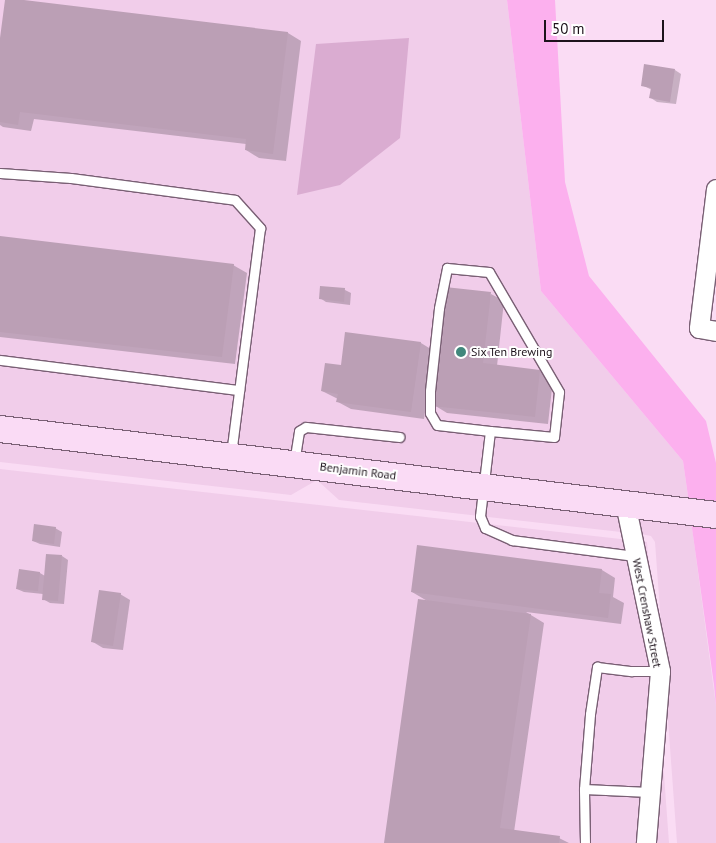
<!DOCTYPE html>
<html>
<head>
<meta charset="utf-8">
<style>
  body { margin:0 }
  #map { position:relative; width:716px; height:843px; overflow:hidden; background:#fadcf4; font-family:"PT Sans",sans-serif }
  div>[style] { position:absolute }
  .built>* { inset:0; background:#f1cdea }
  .green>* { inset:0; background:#daacd1 }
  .water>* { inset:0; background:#fcb0ee }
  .shadow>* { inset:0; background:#0003 }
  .building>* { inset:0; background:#bb9fb5 }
  .roads { filter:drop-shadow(1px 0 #795f74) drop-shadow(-1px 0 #795f74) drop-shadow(0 1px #795f74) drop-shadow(0 -1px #795f74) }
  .lane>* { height:9px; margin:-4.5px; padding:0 4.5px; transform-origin:4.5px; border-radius:4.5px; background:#fff }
  .street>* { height:19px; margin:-9.5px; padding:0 9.5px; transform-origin:9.5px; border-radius:9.5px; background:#fff }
  .secondary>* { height:26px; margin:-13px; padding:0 13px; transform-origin:13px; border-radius:13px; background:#fadbf5 }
  .dots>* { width:14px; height:14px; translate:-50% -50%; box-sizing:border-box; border:2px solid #fff; border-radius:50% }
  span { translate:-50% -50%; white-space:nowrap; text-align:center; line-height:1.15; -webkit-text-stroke:4px #fff; paint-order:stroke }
  .poi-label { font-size:12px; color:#1d121b }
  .left { translate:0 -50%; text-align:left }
  .street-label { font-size:12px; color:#1d121b }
  .scale { position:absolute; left:544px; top:20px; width:120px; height:22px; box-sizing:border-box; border:2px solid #1d121b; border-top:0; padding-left:6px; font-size:15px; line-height:18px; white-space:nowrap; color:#1d121b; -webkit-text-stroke:4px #fff; paint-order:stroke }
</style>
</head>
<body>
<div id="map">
  <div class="built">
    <i style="clip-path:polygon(0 0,507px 0,541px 291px,683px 461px,689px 503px,0 421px)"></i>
    <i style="clip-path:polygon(0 437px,617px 510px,621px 532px,339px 500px,317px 480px,291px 495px,0 462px)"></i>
    <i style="clip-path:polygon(0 469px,647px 542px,669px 843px,0 843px)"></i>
    <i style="clip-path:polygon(636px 513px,691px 520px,716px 706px,716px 843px,677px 843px,655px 542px,651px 536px,641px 534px)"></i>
  </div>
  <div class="green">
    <i style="clip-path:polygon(409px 38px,400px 138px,340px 185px,297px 195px,316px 44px)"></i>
  </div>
  <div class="water">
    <i style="clip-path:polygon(507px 0,555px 0,565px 182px,589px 276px,706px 421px,716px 463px,716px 507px,689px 503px,683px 461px,541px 291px)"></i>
    <i style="clip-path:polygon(691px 521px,716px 524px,716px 706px,714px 685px)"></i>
  </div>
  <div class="shadow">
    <i style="clip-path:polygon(7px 0,288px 33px,301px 41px,286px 161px,259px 158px,246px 150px,246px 144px,34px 119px,31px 131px,3px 127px,0 125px,0 46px)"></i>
    <i style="clip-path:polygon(675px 70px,681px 74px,676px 104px,657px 102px,651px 98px,652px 90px,642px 85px)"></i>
    <i style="clip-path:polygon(0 237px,233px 265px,247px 273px,235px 364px,0 337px)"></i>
    <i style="clip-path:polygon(345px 290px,351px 293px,350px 305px,326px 302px,320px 298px)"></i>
    <i style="clip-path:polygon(491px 294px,504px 301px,497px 366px,540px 371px,553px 379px,548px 424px,447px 413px,434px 405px)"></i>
    <i style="clip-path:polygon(421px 343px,434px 351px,424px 419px,351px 409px,338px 402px,338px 399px,322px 391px,342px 366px)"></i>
    <i style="clip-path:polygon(55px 528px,62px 532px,60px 547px,40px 544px,33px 541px)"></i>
    <i style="clip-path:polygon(62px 556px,68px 560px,64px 604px,50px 603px,43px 599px,43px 594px,24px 592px,17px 589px,20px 571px,40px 573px,45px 576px)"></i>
    <i style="clip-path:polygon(602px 570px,615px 578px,613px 597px,624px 603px,621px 624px,526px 612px,544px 623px,514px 832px,559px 838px,569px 843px,385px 843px,429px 602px,412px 592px)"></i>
    <i style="clip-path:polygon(120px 594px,130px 600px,123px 650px,103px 648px,93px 642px)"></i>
  </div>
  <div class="building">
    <i style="clip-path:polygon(5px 0,24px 0,288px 32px,273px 154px,245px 150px,246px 139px,20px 112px,18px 125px,0 122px,0 38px)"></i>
    <i style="clip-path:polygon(644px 64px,675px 69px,670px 102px,649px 98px,651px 88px,641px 86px)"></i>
    <i style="clip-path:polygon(0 236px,234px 264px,222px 357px,0 332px)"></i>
    <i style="clip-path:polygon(320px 286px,345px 288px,344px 302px,319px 299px)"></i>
    <i style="clip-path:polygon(445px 287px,491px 292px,483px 363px,540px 370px,535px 417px,432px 406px)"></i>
    <i style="clip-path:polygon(345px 332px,421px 342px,411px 412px,336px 402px,338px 394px,321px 391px,325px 363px,341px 365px)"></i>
    <i style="clip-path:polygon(34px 524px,56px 527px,54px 544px,32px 541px)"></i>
    <i style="clip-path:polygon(417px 545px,602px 569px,599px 593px,611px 594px,608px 618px,411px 592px)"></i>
    <i style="clip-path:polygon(46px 554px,62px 555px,58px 601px,42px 600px)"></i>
    <i style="clip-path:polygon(19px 569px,40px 572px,38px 591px,16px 589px)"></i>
    <i style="clip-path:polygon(99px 590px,121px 593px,113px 646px,91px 642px)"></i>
    <i style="clip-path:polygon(418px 599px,531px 614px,500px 828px,560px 836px,559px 843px,384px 843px)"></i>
  </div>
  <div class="roads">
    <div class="lane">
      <i style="left:0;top:173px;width:71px;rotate:4deg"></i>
      <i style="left:71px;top:178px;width:165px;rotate:7.6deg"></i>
      <i style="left:235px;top:200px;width:38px;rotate:48deg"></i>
      <i style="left:260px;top:228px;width:228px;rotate:97.3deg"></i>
      <i style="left:0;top:360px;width:241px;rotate:7.2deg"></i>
      <i style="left:490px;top:431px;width:53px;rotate:-173.5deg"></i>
      <i style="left:437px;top:425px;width:14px;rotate:-120deg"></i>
      <i style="left:430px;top:413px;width:22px;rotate:-90deg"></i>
      <i style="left:430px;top:391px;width:83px;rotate:-83.8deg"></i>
      <i style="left:439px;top:308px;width:41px;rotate:-78.7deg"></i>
      <i style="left:447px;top:268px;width:42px;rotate:5.4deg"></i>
      <i style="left:489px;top:272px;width:139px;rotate:59.7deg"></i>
      <i style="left:559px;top:392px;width:45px;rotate:96.3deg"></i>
      <i style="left:554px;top:437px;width:64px;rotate:-174.6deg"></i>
      <i style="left:490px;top:431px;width:86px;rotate:96.7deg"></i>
      <i style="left:480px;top:516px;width:13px;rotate:67deg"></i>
      <i style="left:485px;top:528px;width:30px;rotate:24deg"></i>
      <i style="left:512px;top:540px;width:125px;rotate:7.4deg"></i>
      <i style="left:294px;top:463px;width:32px;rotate:-81deg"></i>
      <i style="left:299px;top:431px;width:8px;rotate:-30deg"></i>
      <i style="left:306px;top:427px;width:94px;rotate:6.1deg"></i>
      <i style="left:584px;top:789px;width:75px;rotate:-85.4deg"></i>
      <i style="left:590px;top:714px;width:48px;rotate:-81.5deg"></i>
      <i style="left:597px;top:667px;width:35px;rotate:7deg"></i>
      <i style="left:632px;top:671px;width:28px"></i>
      <i style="left:585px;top:843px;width:54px;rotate:-91.1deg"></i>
      <i style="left:584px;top:789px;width:65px;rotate:2.6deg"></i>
    </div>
    <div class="street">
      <i style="left:716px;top:189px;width:140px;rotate:97deg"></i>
      <i style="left:699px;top:328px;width:17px;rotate:10deg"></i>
      <i style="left:625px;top:503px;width:172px;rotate:78.2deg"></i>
      <i style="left:660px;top:671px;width:173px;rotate:94.7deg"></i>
    </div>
    <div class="secondary">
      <i style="left:0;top:429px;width:721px;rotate:6.85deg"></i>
    </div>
  </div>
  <div class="dots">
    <i style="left:461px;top:352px;background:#41877c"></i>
  </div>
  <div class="poi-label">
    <span class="left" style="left:471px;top:352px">Six Ten Brewing</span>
  </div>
  <div class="street-label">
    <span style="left:358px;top:471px;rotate:7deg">Benjamin Road</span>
    <span style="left:647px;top:613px;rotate:79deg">West Crenshaw Street</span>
  </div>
  <div class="scale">50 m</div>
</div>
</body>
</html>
